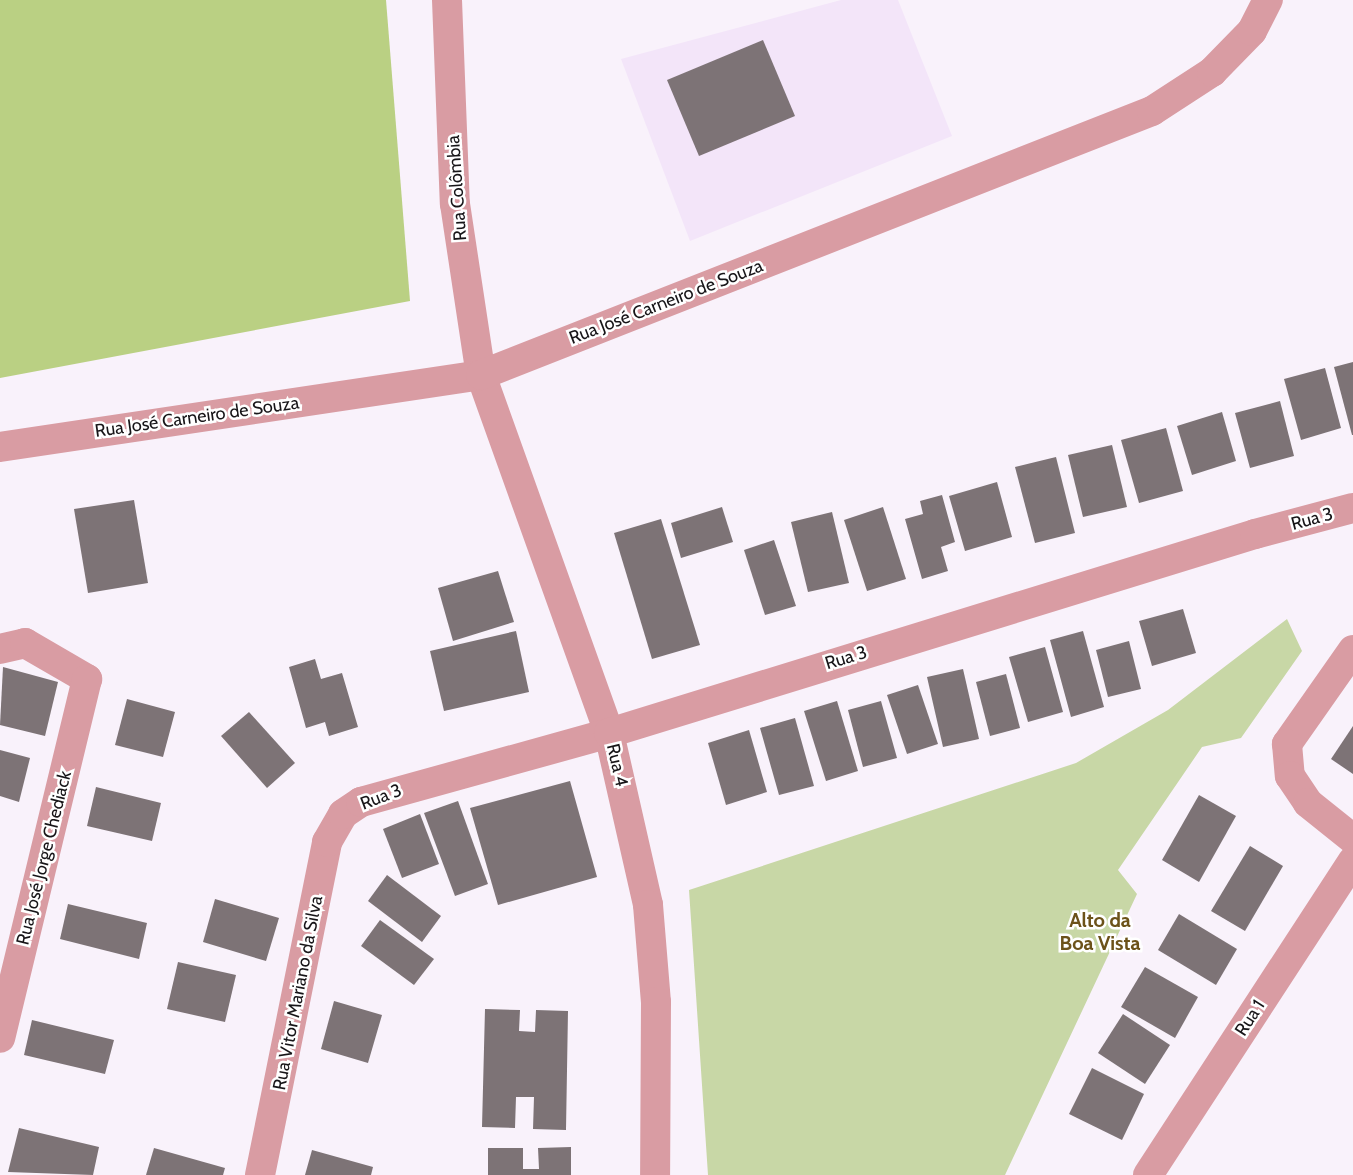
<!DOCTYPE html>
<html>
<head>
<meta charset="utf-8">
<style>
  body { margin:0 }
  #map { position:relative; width:1353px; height:1175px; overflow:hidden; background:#f9f2fb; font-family:Cabin,sans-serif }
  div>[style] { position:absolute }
  .industrial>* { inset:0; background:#f3e5f9 }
  .green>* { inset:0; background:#c8d7a6 }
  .forest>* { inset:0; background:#bad083 }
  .building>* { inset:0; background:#7d7376 }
  .street>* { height:30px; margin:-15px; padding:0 15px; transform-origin:15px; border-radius:15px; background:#d99ca3 }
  span { translate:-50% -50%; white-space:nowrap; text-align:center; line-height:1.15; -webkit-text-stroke:5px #fff; paint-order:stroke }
  .street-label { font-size:18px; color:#171518 }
  .neighbourhood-label { font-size:20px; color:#6c521a; font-weight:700 }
</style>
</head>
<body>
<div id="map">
  <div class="industrial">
    <i style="clip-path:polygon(841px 0,898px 0,952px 136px,690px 241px,621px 59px)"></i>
  </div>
  <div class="green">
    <i style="clip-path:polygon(1287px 619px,1302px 651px,1241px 738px,1202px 747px,1118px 870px,1137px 894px,1005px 1175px,708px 1175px,689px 890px,1076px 763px,1168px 710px)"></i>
  </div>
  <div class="forest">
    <i style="clip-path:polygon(0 0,386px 0,410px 301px,0 378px)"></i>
  </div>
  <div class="building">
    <i style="clip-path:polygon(763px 40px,795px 116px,699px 156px,667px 80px)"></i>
    <i style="clip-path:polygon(1353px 362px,1353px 435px,1352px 435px,1334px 367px)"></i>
    <i style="clip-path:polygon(1325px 368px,1341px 428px,1301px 440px,1284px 379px)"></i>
    <i style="clip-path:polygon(1280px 401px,1294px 456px,1250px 468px,1235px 413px)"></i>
    <i style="clip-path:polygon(1222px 412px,1236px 461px,1192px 475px,1177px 426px)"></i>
    <i style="clip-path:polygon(1166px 428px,1183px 491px,1139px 503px,1121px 440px)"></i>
    <i style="clip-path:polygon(1112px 445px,1127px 507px,1083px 517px,1068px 455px)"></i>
    <i style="clip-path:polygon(1056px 457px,1075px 533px,1035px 543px,1015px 467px)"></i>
    <i style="clip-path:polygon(997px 482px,1012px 537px,965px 551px,949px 496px)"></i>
    <i style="clip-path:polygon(942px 495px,955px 542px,941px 547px,948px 571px,922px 579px,905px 519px,923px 514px,920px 501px)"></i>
    <i style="clip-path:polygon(134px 500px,148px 583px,88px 593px,74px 509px)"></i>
    <i style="clip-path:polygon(722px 507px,733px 542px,681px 558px,671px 523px)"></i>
    <i style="clip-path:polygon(883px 507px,906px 579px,867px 591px,844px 520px)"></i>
    <i style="clip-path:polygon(832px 512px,849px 583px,808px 592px,791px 522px)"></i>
    <i style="clip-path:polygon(661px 519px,700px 645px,652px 659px,614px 533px)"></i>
    <i style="clip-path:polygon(774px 540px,796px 606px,765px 615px,744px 550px)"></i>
    <i style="clip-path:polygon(498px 571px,514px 622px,453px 641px,438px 588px)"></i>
    <i style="clip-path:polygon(1183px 609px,1196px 653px,1152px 666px,1139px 621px)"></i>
    <i style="clip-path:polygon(516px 631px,529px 692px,444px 711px,430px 651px)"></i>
    <i style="clip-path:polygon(1083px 631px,1104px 707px,1071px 717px,1050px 640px)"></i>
    <i style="clip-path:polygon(1129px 641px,1141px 689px,1108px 697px,1096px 650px)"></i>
    <i style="clip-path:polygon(1045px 647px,1063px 712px,1028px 722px,1009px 657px)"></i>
    <i style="clip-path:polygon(315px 659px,321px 679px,342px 673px,358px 727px,329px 736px,325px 722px,306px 728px,289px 667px)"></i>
    <i style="clip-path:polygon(3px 667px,58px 682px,45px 736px,0 725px)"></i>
    <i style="clip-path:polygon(963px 669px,979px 739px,943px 747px,927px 677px)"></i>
    <i style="clip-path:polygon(1006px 674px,1020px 728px,990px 736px,976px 682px)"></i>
    <i style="clip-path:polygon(918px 685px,938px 744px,907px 754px,887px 695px)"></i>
    <i style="clip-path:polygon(127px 699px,175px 712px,163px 757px,115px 745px)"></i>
    <i style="clip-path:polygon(837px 701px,858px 771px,826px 781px,804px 711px)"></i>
    <i style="clip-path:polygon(881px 701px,897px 758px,863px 767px,848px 710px)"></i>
    <i style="clip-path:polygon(249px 712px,295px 763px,267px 788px,221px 736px)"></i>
    <i style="clip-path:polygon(795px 718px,814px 786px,779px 795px,760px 728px)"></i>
    <i style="clip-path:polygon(1353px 726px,1353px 774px,1331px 759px)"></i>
    <i style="clip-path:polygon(749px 730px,767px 792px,726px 805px,708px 743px)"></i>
    <i style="clip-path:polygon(0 750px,30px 758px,19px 802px,0 796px)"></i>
    <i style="clip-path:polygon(570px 781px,597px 877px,498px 905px,470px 808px)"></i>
    <i style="clip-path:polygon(96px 787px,161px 803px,152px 841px,87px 826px)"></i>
    <i style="clip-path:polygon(1199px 795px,1236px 816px,1199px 882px,1162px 860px)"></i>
    <i style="clip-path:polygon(458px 801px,488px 884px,455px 896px,424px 813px)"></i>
    <i style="clip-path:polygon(420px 814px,439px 864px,402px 878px,383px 829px)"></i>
    <i style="clip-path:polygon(1250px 846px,1283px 866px,1245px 931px,1211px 911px)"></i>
    <i style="clip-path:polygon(387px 875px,441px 916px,422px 942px,368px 901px)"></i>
    <i style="clip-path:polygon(215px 899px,279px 918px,266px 961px,203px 942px)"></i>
    <i style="clip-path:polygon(68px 904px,147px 923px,139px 959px,60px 939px)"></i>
    <i style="clip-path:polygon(1179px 914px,1237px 949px,1216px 985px,1158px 950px)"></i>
    <i style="clip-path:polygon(380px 920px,434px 959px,414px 985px,361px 946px)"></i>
    <i style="clip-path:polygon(178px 962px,236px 975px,225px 1022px,167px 1009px)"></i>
    <i style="clip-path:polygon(1145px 967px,1198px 997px,1175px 1038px,1121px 1007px)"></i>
    <i style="clip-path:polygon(334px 1001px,382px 1015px,368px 1063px,321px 1049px)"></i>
    <i style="clip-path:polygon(485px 1009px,520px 1010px,519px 1031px,535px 1032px,536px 1010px,568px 1011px,566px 1130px,533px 1129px,534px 1097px,516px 1097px,515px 1128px,482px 1127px)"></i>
    <i style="clip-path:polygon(1123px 1014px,1170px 1045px,1145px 1084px,1098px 1053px)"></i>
    <i style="clip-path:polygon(32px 1020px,114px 1040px,105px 1074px,24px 1055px)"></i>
    <i style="clip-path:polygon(1092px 1068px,1144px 1094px,1122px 1140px,1069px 1114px)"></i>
    <i style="clip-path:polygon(19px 1128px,99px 1147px,93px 1175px,8px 1172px)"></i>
    <i style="clip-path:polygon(571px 1147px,571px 1175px,488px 1175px,488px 1148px,523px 1148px,523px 1169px,539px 1169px,538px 1148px)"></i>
    <i style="clip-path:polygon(154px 1148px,225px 1168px,223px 1175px,146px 1175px)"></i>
    <i style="clip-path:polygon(312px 1150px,373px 1167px,371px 1175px,305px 1175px)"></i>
  </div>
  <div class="street">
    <i style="left:447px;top:0;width:204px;rotate:87.8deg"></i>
    <i style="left:455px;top:204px;width:173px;rotate:81.4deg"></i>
    <i style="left:481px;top:375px;width:380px;rotate:70.3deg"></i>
    <i style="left:609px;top:733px;width:176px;rotate:77.2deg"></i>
    <i style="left:648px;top:905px;width:97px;rotate:85.3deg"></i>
    <i style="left:656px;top:1002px;width:173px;rotate:90.3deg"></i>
    <i style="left:0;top:447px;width:486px;rotate:-8.5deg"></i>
    <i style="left:481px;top:375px;width:721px;rotate:-21.48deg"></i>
    <i style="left:1152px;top:111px;width:72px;rotate:-33deg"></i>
    <i style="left:1212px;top:72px;width:57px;rotate:-45.7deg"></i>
    <i style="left:1252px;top:31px;width:35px;rotate:-63deg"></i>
    <i style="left:0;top:649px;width:26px;rotate:-13deg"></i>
    <i style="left:25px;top:643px;width:72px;rotate:30.1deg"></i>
    <i style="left:87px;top:679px;width:369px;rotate:103.6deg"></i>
    <i style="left:1353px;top:650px;width:115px;rotate:125.1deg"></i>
    <i style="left:1287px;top:744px;width:32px;rotate:85deg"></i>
    <i style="left:1290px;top:776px;width:32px;rotate:56deg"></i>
    <i style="left:1308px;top:803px;width:58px;rotate:38.7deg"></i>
    <i style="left:260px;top:1175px;width:340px;rotate:-78.6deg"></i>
    <i style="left:327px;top:842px;width:32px;rotate:-60deg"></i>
    <i style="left:343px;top:814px;width:22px;rotate:-34deg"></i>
    <i style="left:361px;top:802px;width:257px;rotate:-15.5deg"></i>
    <i style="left:609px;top:733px;width:676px;rotate:-17.12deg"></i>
    <i style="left:1255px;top:534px;width:101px;rotate:-14.9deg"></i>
    <i style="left:1148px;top:1175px;width:375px;rotate:-56.9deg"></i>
  </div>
  <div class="street-label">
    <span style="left:457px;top:188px;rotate:-94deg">Rua Colômbia</span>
    <span style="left:666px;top:302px;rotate:-21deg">Rua José Carneiro de Souza</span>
    <span style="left:197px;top:417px;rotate:-8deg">Rua José Carneiro de Souza</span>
    <span style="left:1312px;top:519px;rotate:-15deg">Rua 3</span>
    <span style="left:846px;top:658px;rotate:-17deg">Rua 3</span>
    <span style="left:617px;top:765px;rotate:77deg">Rua 4</span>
    <span style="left:381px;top:797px;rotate:-21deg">Rua 3</span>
    <span style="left:44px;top:858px;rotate:-76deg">Rua José Jorge Chediack</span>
    <span style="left:298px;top:993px;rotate:-79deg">Rua Vitor Mariano da Silva</span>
    <span style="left:1250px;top:1018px;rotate:-57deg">Rua 1</span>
  </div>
  <div class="neighbourhood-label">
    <span style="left:1100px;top:932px">Alto da<br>Boa Vista</span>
  </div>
</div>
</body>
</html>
